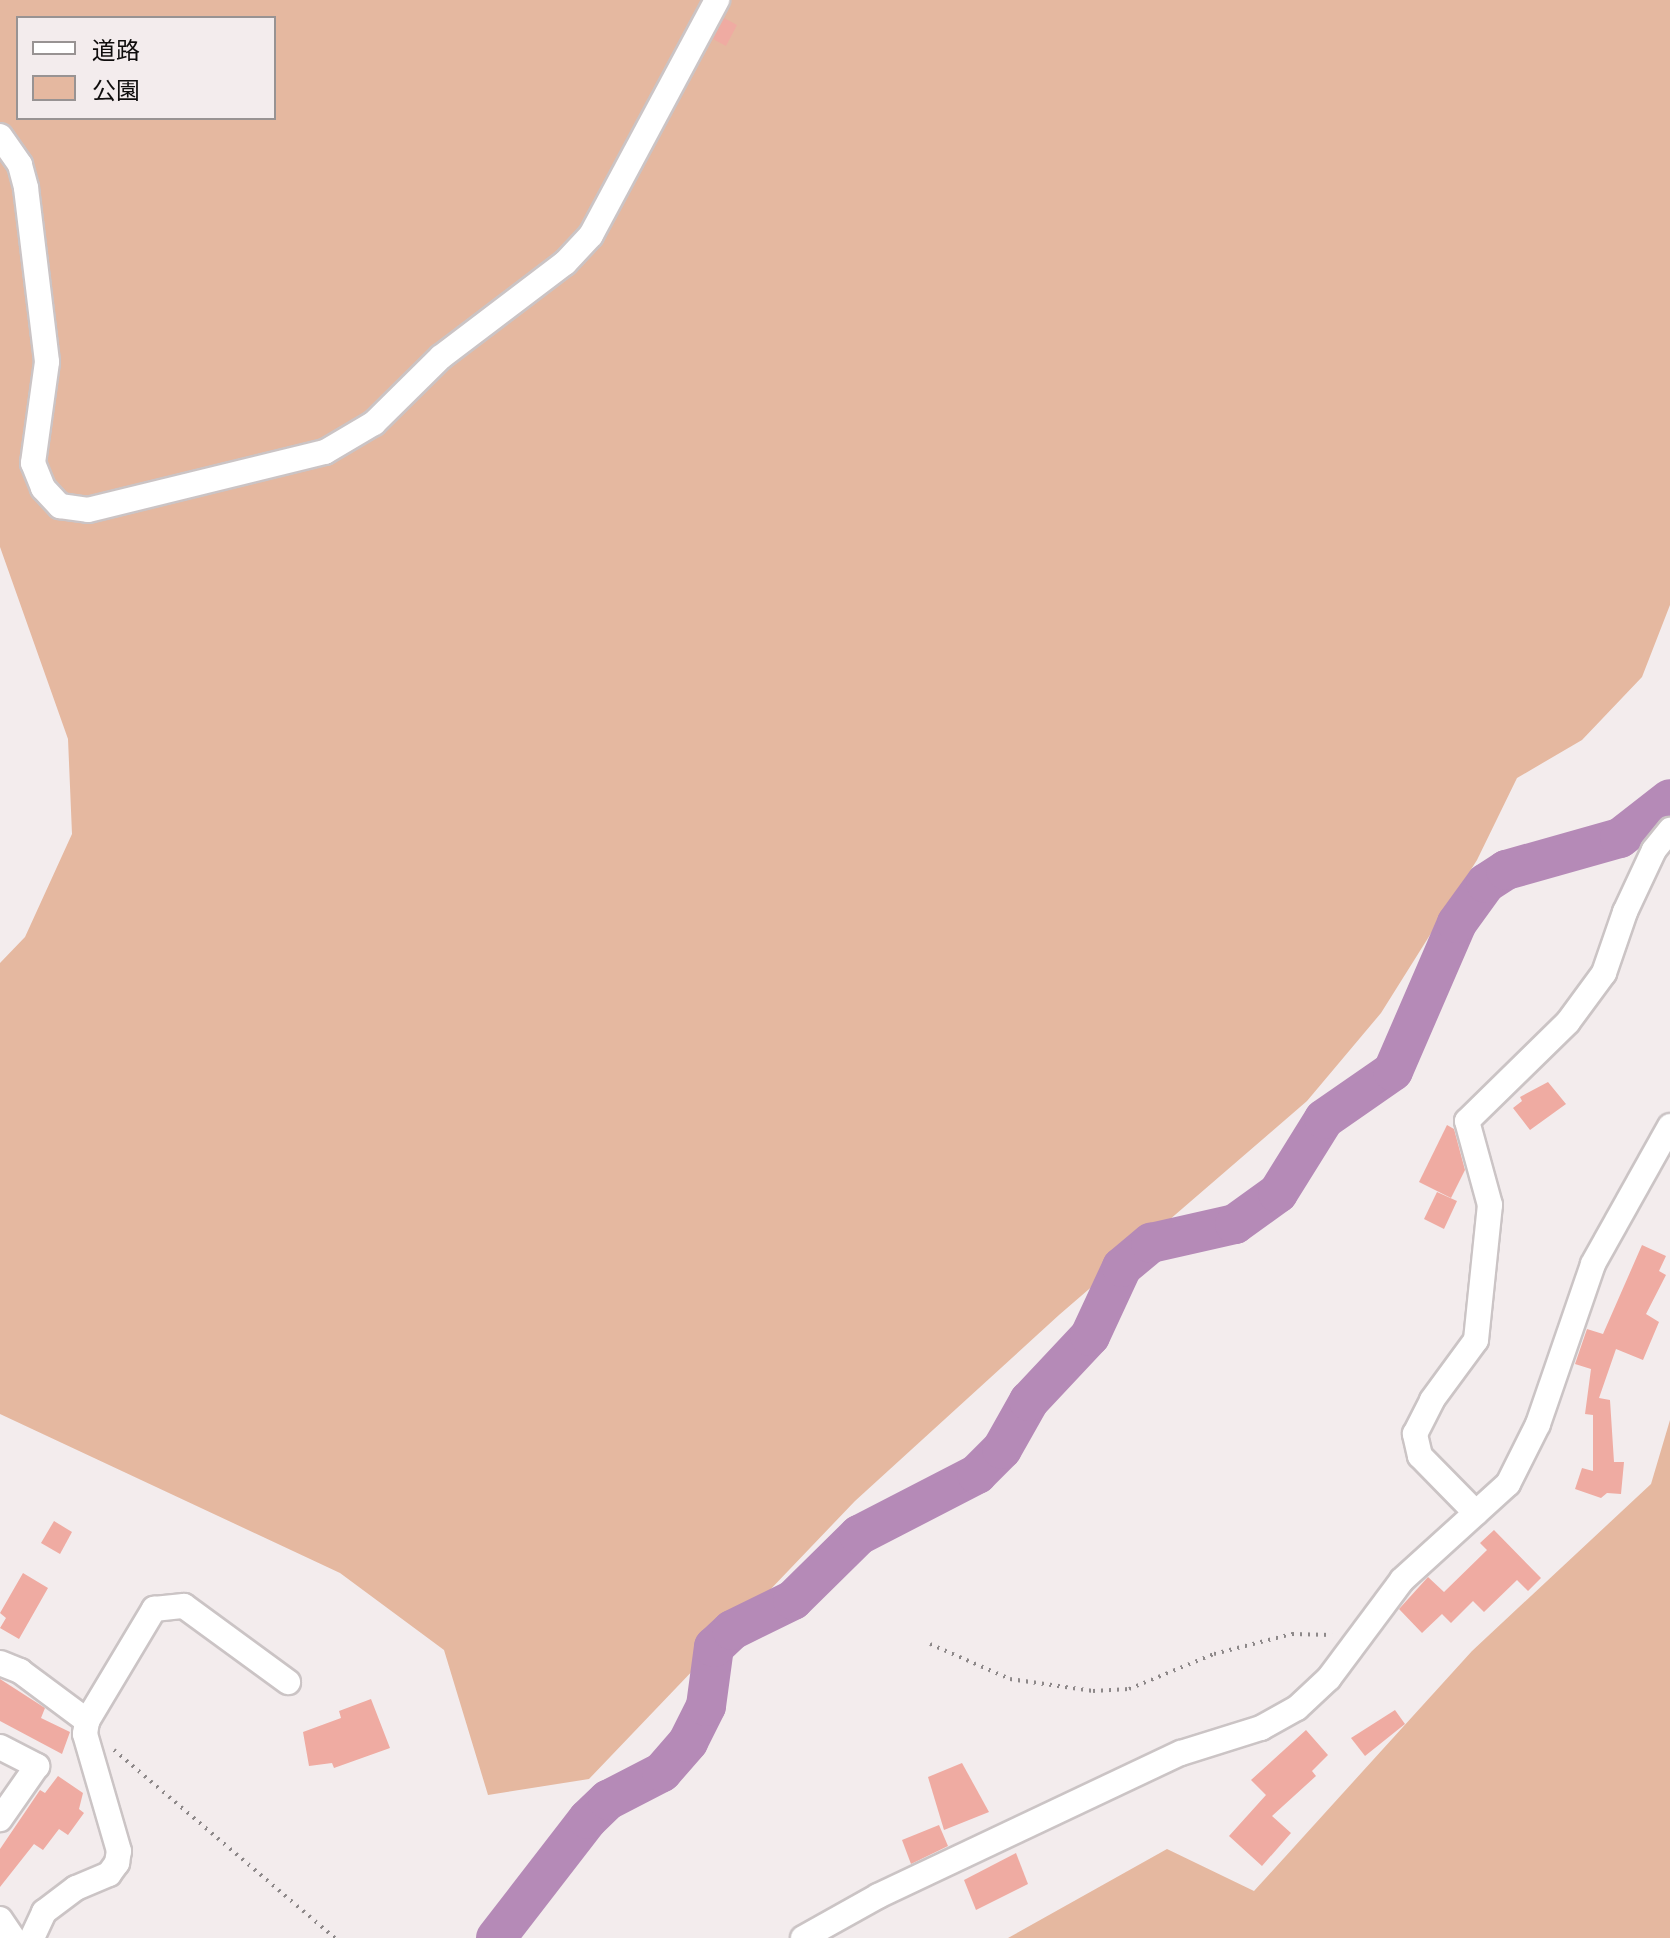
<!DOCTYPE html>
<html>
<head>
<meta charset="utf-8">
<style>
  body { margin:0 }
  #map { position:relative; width:1670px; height:1938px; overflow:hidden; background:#f3eced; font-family:"Sofia Sans Condensed","Noto Sans JP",sans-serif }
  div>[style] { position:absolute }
  .green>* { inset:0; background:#e5b8a0 }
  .river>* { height:40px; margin:-20px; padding:0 20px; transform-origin:20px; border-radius:20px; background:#b58ab7 }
  .building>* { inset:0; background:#efaba2 }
  .path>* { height:4px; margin-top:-2px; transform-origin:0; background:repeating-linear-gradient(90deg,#8d8889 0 2px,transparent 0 8px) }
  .roads { filter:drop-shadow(2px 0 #cbc4c5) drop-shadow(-2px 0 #cbc4c5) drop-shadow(0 2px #cbc4c5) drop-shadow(0 -2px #cbc4c5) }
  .minor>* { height:24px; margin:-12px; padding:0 12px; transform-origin:12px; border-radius:12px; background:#fff }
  span { translate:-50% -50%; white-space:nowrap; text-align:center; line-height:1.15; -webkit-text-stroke:6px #f3eced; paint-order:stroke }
  .legend { position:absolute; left:16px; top:16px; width:260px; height:104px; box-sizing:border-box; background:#f3eced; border:2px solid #989393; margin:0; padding:10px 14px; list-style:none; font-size:24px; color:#0f0d0d }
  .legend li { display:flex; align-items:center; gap:16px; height:40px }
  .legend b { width:40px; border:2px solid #989393 }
</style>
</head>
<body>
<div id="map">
  <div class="green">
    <i style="clip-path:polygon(evenodd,0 0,1670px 0,1670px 605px,1642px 677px,1582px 740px,1517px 778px,1477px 860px,1381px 1013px,1307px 1101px,1059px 1315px,855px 1501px,589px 1779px,488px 1795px,444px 1650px,340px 1573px,0 1414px,0 963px,25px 937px,72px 834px,68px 739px,0 547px,0 0,18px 18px,274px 18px,274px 118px,18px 118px,18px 18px)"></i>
    <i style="clip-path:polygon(1670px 1420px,1670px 1938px,1008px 1938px,1167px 1849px,1254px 1891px,1472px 1651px,1651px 1484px)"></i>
  </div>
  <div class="river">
    <i style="left:496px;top:1938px;width:150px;rotate:-52.3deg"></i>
    <i style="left:588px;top:1819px;width:28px;rotate:-44deg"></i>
    <i style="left:608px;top:1800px;width:61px;rotate:-27.4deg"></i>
    <i style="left:662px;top:1772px;width:40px;rotate:-49deg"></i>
    <i style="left:688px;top:1742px;width:40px;rotate:-63.4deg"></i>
    <i style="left:706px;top:1706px;width:60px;rotate:-82.3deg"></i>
    <i style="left:714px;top:1647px;width:25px;rotate:-43deg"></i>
    <i style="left:732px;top:1630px;width:68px;rotate:-26.2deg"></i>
    <i style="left:793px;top:1600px;width:93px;rotate:-44.6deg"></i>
    <i style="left:859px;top:1535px;width:133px;rotate:-27.3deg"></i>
    <i style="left:977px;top:1474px;width:35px;rotate:-45deg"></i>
    <i style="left:1002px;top:1449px;width:55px;rotate:-60.6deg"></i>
    <i style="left:1029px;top:1401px;width:89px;rotate:-46.8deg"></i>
    <i style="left:1090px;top:1336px;width:76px;rotate:-65.1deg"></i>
    <i style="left:1122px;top:1267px;width:38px;rotate:-40deg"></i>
    <i style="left:1151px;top:1243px;width:86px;rotate:-12.7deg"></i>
    <i style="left:1235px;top:1224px;width:53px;rotate:-35.8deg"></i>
    <i style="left:1278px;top:1193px;width:87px;rotate:-58.1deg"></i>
    <i style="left:1324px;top:1119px;width:84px;rotate:-34.8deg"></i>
    <i style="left:1393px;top:1071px;width:161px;rotate:-66.6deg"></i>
    <i style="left:1457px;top:923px;width:49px;rotate:-54.1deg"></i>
    <i style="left:1486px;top:883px;width:24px;rotate:-33deg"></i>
    <i style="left:1506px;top:870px;width:118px;rotate:-15.7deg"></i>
    <i style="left:1620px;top:838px;width:63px;rotate:-38deg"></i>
  </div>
  <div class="building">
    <i style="clip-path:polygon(724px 18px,737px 25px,726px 46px,713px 39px)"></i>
    <i style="clip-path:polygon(1548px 1082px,1566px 1104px,1530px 1130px,1513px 1108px,1522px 1101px,1520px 1097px)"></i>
    <i style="clip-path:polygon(1447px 1125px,1454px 1129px,1465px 1170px,1451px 1198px,1419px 1182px)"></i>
    <i style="clip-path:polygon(1437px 1192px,1457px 1201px,1444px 1229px,1424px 1219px)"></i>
    <i style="clip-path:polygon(1642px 1245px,1666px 1256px,1659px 1271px,1666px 1275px,1646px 1314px,1659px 1322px,1643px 1360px,1616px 1349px,1599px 1398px,1610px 1400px,1614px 1462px,1624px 1462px,1621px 1494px,1607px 1493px,1601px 1498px,1575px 1489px,1582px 1468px,1593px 1471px,1593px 1415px,1585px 1414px,1591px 1369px,1575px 1364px,1587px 1329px,1603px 1334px)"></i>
    <i style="clip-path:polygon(54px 1521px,72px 1532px,60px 1554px,41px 1543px)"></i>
    <i style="clip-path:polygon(1494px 1530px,1541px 1578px,1528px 1591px,1517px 1580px,1484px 1612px,1473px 1601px,1451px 1623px,1442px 1614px,1422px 1633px,1399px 1609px,1428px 1577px,1444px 1592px,1487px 1550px,1480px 1543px)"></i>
    <i style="clip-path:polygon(23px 1573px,48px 1588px,19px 1639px,0 1628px,6px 1618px,0 1613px)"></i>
    <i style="clip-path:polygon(0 1679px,45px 1708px,41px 1718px,70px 1732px,62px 1754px,0 1721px)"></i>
    <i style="clip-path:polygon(371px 1699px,390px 1748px,334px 1768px,332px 1763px,309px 1766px,303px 1732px,341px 1718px,339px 1711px)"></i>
    <i style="clip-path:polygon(1395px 1710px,1405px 1724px,1365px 1756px,1351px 1738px)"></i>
    <i style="clip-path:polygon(1306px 1730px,1328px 1755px,1312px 1771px,1316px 1776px,1272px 1816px,1291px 1833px,1262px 1866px,1229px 1836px,1266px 1795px,1251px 1780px)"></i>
    <i style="clip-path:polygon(962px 1763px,989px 1812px,944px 1830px,928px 1777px)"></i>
    <i style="clip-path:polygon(58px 1776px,83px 1793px,79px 1809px,84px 1813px,68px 1835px,59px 1829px,43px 1850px,34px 1844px,0 1887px,0 1849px,40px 1790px,45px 1793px)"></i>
    <i style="clip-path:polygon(939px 1825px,948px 1846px,911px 1864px,902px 1840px)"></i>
    <i style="clip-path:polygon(1016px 1853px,1028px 1884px,976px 1910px,964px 1880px)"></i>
  </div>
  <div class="path">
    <i style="left:930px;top:1644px;width:87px;rotate:23.6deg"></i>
    <i style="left:1010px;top:1679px;width:84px;rotate:8.2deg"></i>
    <i style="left:1093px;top:1691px;width:36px;rotate:-3deg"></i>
    <i style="left:1129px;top:1689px;width:92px;rotate:-22.4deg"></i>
    <i style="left:1214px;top:1654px;width:81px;rotate:-14.4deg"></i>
    <i style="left:1292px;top:1634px;width:40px;rotate:1.4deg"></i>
    <i style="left:114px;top:1750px;width:290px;rotate:40.4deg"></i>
  </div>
  <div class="roads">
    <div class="minor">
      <i style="left:0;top:136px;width:35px;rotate:55deg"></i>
      <i style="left:20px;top:165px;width:24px;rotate:75deg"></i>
      <i style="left:26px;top:188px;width:175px;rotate:83.1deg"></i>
      <i style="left:47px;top:362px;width:102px;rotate:97.9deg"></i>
      <i style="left:33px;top:463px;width:27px;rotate:68deg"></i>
      <i style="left:43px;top:488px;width:25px;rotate:47deg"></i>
      <i style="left:60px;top:506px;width:28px;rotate:8deg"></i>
      <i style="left:88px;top:510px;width:244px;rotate:-13.8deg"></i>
      <i style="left:325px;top:452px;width:57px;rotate:-30.6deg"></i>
      <i style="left:374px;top:423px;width:94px;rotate:-44.6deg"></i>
      <i style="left:441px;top:357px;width:156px;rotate:-37.2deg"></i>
      <i style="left:565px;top:263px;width:38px;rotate:-47deg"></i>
      <i style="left:591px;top:235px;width:267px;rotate:-61.8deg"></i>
      <i style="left:1476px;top:1513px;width:80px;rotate:-134.5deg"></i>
      <i style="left:1420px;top:1456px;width:23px;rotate:-103deg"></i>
      <i style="left:1415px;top:1434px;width:38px;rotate:-63deg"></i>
      <i style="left:1432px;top:1400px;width:74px;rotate:-53.7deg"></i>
      <i style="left:1476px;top:1340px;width:136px;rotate:-84.1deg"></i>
      <i style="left:1490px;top:1205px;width:87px;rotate:-105.3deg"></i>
      <i style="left:1467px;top:1121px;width:141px;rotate:-44.4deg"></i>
      <i style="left:1568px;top:1022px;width:61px;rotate:-53.7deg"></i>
      <i style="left:1604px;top:973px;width:65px;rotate:-71deg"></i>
      <i style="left:1625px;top:912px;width:68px;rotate:-64.9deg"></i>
      <i style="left:1654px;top:850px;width:26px;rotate:-51deg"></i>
      <i style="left:0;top:1663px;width:22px;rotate:22deg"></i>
      <i style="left:20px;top:1671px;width:84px;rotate:36.7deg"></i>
      <i style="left:0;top:1747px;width:42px;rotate:27.2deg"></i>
      <i style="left:37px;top:1766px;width:65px;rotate:124.9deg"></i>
      <i style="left:0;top:1919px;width:23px;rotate:56deg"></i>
      <i style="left:32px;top:1938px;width:29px;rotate:-65deg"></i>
      <i style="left:44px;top:1912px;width:40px;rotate:-37deg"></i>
      <i style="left:76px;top:1888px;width:36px;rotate:-23deg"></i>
      <i style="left:109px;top:1874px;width:14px;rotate:-54deg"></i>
      <i style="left:117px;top:1863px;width:12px;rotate:-81deg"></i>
      <i style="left:119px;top:1851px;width:122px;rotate:-106.2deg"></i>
      <i style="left:85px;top:1734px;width:13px;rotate:-81deg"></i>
      <i style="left:87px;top:1721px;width:131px;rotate:-59.1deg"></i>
      <i style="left:154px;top:1609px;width:30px;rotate:-6deg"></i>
      <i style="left:184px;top:1606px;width:129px;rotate:36.2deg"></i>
      <i style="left:803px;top:1938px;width:86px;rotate:-29.2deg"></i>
      <i style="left:878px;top:1896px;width:335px;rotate:-25.3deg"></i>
      <i style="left:1181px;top:1753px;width:84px;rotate:-17.4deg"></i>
      <i style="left:1261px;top:1728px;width:41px;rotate:-29.1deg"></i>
      <i style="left:1297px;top:1708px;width:44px;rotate:-43.2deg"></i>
      <i style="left:1329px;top:1678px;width:122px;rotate:-53.3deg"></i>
      <i style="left:1402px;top:1580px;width:143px;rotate:-42.2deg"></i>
      <i style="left:1508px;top:1484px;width:67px;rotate:-63.4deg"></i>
      <i style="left:1538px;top:1424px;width:169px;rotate:-71deg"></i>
      <i style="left:1593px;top:1264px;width:158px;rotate:-60.8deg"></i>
    </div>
  </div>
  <ul class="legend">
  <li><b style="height:10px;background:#fff"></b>道路</li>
  <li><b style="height:22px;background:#e5b8a0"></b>公園</li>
  </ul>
</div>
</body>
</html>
